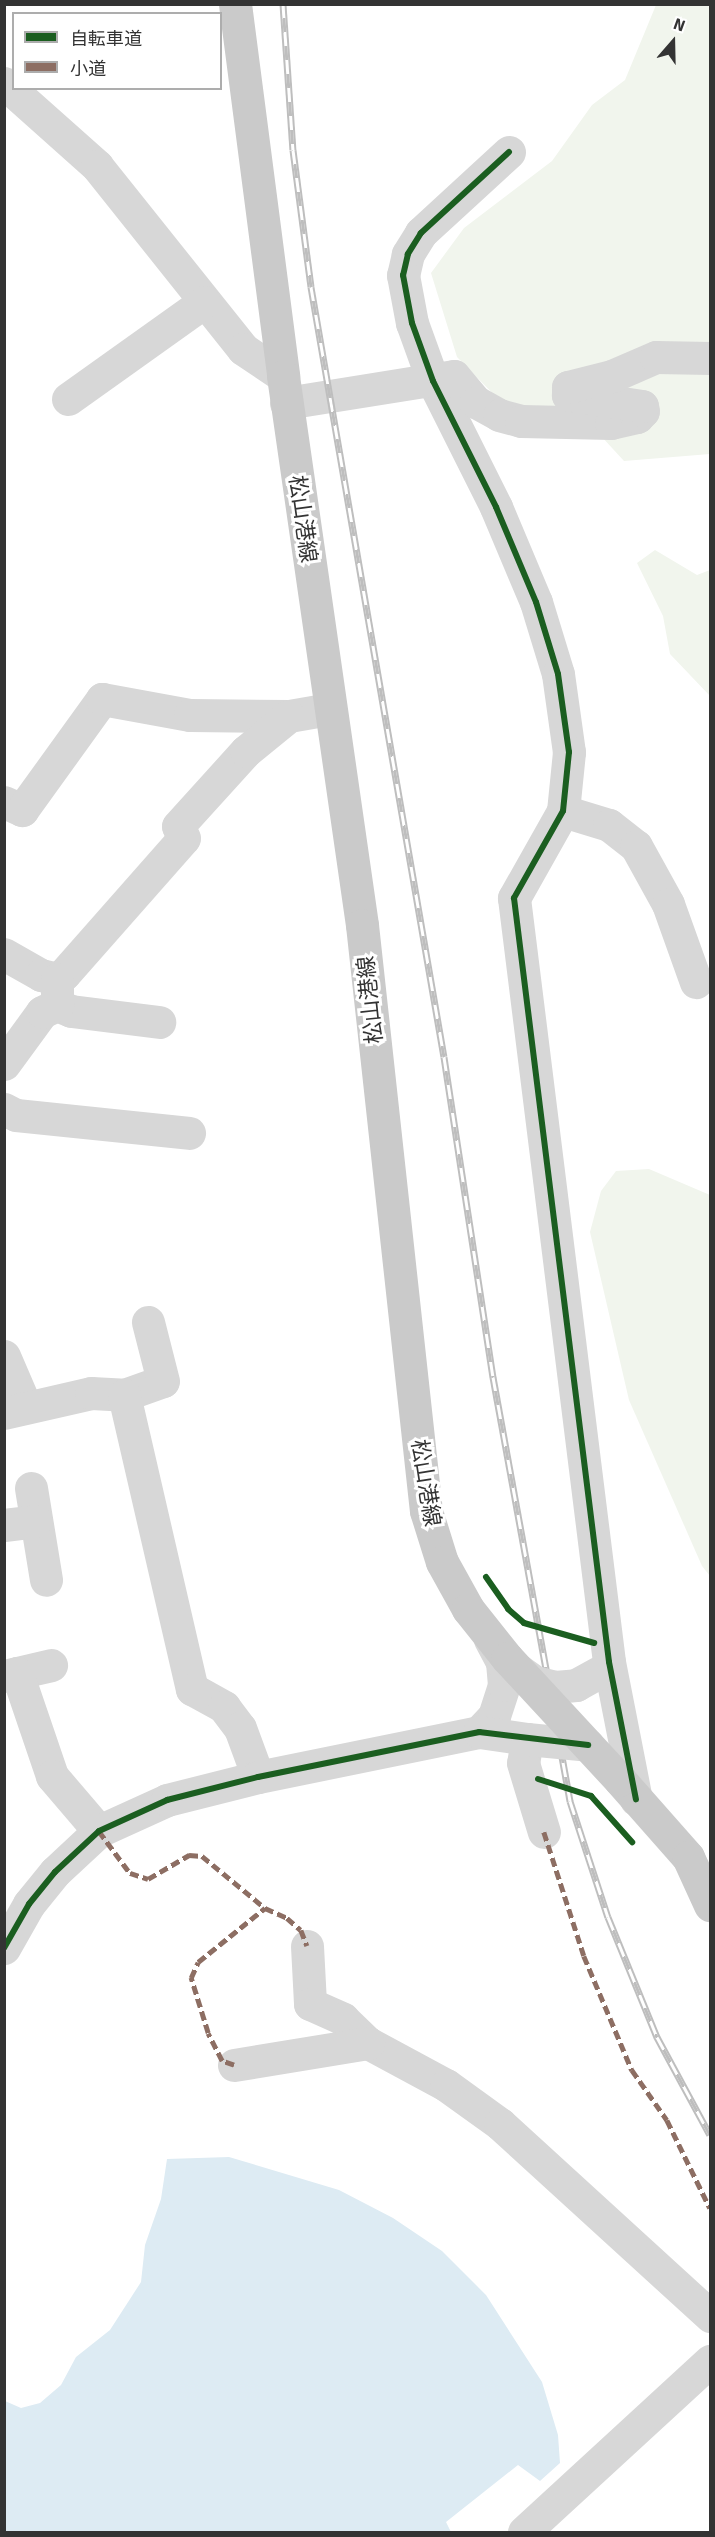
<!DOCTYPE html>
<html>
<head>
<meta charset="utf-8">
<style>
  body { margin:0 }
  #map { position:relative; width:715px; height:2537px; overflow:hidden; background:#fff; font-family:Signika,"Noto Sans JP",sans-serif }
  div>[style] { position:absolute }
  .green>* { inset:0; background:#f1f5ed }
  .water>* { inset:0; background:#ddebf3 }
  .minor>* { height:33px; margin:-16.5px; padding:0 16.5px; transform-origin:16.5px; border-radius:16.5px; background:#d7d7d7 }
  .primary>* { height:33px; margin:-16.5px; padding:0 16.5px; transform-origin:16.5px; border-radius:16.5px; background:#cacaca }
  .rail>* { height:7px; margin-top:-3.5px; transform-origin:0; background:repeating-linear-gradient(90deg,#fff 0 14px,#bebebe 0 28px); box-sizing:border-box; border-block:2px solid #bebebe }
  .minor-bridge>* { height:33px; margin:-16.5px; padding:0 16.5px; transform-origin:16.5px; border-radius:16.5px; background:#d7d7d7 }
  .primary-bridge>* { height:33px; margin:-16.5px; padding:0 16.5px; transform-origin:16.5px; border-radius:16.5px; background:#cacaca }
  .quiet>* { height:4.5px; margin-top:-2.25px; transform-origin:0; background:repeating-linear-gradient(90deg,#8d6e63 0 9px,transparent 0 13.5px) }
  .cycleway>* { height:6px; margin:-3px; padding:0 3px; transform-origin:3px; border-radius:3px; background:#1b5e20 }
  span { translate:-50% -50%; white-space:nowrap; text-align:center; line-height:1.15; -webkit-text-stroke:6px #fff; paint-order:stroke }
  .street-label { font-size:22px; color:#333 }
  .frame { position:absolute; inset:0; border:6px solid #333; pointer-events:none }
  .legend { position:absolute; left:12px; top:12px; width:210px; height:78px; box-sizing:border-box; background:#fff; border:2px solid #adadad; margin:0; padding:8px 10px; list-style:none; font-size:18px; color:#333 }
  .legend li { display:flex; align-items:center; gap:12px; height:30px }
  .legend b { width:30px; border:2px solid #adadad }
  .north { position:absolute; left:643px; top:12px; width:60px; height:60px; -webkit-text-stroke:4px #fff; paint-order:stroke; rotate:20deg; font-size:16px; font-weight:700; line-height:24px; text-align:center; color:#333 }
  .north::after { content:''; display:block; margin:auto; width:21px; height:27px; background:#333; clip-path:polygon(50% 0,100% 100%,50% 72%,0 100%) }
</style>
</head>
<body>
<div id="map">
  <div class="green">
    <i style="clip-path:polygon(656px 5px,710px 5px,710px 454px,624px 461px,601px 436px,512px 413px,457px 357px,431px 273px,464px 228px,552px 161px,592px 105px,625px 80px)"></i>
    <i style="clip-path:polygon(655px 550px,697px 575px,710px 570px,710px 696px,670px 654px,663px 616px,637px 563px)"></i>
    <i style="clip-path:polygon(649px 1169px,710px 1195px,710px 1576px,702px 1566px,629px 1400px,590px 1232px,601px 1191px,616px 1171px)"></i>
  </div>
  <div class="water">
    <i style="clip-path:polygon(229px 2157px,339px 2190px,393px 2218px,442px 2251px,486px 2295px,542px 2382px,558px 2435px,560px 2463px,540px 2481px,518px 2465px,446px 2522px,451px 2532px,5px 2532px,5px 2401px,21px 2408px,40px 2403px,61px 2385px,76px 2357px,110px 2330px,141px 2282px,145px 2245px,161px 2199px,167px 2159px)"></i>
  </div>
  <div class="minor">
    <i style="left:4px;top:83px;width:125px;rotate:41.7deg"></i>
    <i style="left:97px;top:166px;width:234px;rotate:51.4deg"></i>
    <i style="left:243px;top:349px;width:48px;rotate:34deg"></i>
    <i style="left:509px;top:152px;width:120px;rotate:137.4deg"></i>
    <i style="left:421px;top:233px;width:25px;rotate:122deg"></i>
    <i style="left:408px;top:254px;width:22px;rotate:103deg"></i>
    <i style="left:403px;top:275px;width:49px;rotate:79.4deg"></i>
    <i style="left:412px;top:323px;width:62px;rotate:70.1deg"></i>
    <i style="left:433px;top:381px;width:141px;rotate:63.4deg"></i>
    <i style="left:496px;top:507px;width:103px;rotate:67.2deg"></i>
    <i style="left:536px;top:602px;width:75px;rotate:73deg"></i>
    <i style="left:558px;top:674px;width:79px;rotate:82deg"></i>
    <i style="left:569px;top:752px;width:59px;rotate:95.8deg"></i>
    <i style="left:563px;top:811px;width:100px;rotate:119.4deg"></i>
    <i style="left:514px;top:898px;width:770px;rotate:82.91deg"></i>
    <i style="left:609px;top:1662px;width:140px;rotate:78.9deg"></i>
    <i style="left:68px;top:399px;width:167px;rotate:-35.5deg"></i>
    <i style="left:286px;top:403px;width:170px;rotate:-9.1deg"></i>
    <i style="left:454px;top:376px;width:34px;rotate:50deg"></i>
    <i style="left:476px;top:402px;width:26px;rotate:29deg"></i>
    <i style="left:499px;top:415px;width:23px;rotate:15deg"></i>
    <i style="left:521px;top:421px;width:90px;rotate:1.3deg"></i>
    <i style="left:611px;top:423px;width:27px;rotate:-13deg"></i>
    <i style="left:637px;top:417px;width:8px;rotate:-45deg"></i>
    <i style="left:643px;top:411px;width:5px;rotate:-101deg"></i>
    <i style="left:642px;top:406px;width:75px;rotate:-171.5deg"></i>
    <i style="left:568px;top:395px;width:8px;rotate:-90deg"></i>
    <i style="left:568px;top:387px;width:45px;rotate:-14deg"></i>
    <i style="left:612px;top:376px;width:48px;rotate:-23.4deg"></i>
    <i style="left:656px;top:357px;width:54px;rotate:1.1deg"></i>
    <i style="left:4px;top:802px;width:20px;rotate:24deg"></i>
    <i style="left:22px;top:810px;width:137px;rotate:-54.2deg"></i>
    <i style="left:102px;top:699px;width:89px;rotate:10.3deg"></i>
    <i style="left:190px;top:715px;width:99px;rotate:0.6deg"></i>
    <i style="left:289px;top:716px;width:41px;rotate:-9.9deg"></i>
    <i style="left:563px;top:811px;width:48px;rotate:16.9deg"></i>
    <i style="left:609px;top:825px;width:34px;rotate:38deg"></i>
    <i style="left:636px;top:846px;width:66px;rotate:61.1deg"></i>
    <i style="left:668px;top:904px;width:83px;rotate:70.3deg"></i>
    <i style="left:4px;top:954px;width:43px;rotate:29.6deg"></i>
    <i style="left:41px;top:975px;width:16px;rotate:14deg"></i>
    <i style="left:57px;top:979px;width:9px;rotate:-36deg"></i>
    <i style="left:64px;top:974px;width:181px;rotate:-48.6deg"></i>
    <i style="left:184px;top:838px;width:13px;rotate:-117deg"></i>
    <i style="left:178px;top:826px;width:101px;rotate:-47.8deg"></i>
    <i style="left:246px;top:751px;width:55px;rotate:-39.1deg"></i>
    <i style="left:57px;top:1005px;width:15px;rotate:23deg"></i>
    <i style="left:71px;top:1011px;width:89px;rotate:7.1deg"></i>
    <i style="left:4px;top:1064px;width:64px;rotate:-53.8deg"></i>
    <i style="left:42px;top:1012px;width:17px;rotate:-25deg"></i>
    <i style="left:57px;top:1005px;width:26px;rotate:-90deg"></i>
    <i style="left:4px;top:1109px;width:13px;rotate:27deg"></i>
    <i style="left:16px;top:1115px;width:174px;rotate:5.9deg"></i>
    <i style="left:4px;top:1356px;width:56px;rotate:66.7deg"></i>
    <i style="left:124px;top:1395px;width:41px;rotate:-19.7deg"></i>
    <i style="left:163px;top:1381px;width:61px;rotate:-104.3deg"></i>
    <i style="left:4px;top:1413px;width:89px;rotate:-12.9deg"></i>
    <i style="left:91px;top:1393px;width:33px;rotate:3deg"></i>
    <i style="left:124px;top:1395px;width:302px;rotate:77deg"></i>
    <i style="left:192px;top:1689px;width:37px;rotate:29deg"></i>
    <i style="left:224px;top:1707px;width:26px;rotate:53deg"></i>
    <i style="left:240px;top:1728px;width:52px;rotate:69.8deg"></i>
    <i style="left:31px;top:1488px;width:93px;rotate:80.7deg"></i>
    <i style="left:4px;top:1525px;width:32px;rotate:-7deg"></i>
    <i style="left:17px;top:1673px;width:35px;rotate:-13deg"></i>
    <i style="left:4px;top:1676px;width:13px;rotate:-13deg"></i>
    <i style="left:17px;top:1673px;width:109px;rotate:71.2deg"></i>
    <i style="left:52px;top:1776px;width:72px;rotate:49.5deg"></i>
    <i style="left:479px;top:1732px;width:22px;rotate:-47deg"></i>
    <i style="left:494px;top:1716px;width:33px;rotate:-72deg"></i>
    <i style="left:504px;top:1685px;width:23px;rotate:-95deg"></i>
    <i style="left:502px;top:1662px;width:26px;rotate:-118deg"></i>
    <i style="left:307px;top:1946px;width:58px;rotate:87deg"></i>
    <i style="left:310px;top:2004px;width:36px;rotate:24deg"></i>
    <i style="left:343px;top:2019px;width:35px;rotate:44deg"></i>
    <i style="left:368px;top:2043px;width:89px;rotate:28.3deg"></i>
    <i style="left:446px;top:2085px;width:67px;rotate:35.8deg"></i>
    <i style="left:500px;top:2124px;width:285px;rotate:42.4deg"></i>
    <i style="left:4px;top:1948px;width:51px;rotate:-60.4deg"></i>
    <i style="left:29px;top:1904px;width:41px;rotate:-50.9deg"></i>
    <i style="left:55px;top:1872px;width:60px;rotate:-43deg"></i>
    <i style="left:99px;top:1831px;width:75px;rotate:-24.5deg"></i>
    <i style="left:167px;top:1800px;width:94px;rotate:-14.2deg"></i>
    <i style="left:258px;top:1777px;width:226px;rotate:-11.5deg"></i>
    <i style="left:479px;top:1732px;width:49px;rotate:8.3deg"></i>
    <i style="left:527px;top:1739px;width:24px;rotate:99deg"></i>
    <i style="left:523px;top:1763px;width:72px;rotate:73.1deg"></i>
    <i style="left:234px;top:2065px;width:136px;rotate:-9.3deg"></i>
    <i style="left:524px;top:2532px;width:253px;rotate:-42.6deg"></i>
  </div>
  <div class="primary">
    <i style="left:235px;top:4px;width:375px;rotate:82.6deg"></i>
    <i style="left:283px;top:376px;width:555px;rotate:81.81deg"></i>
    <i style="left:362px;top:925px;width:589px;rotate:83.77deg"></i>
    <i style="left:426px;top:1511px;width:53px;rotate:72.6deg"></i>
    <i style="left:442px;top:1562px;width:54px;rotate:61deg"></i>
    <i style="left:468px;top:1609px;width:63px;rotate:51.5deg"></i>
    <i style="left:620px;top:1780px;width:103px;rotate:48.6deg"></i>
    <i style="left:688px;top:1857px;width:53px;rotate:65.4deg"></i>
  </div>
  <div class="rail">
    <i style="left:283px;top:4px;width:146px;rotate:86.1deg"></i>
    <i style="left:293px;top:150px;width:138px;rotate:82.5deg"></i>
    <i style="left:311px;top:287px;width:781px;rotate:80.2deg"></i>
    <i style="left:444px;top:1057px;width:324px;rotate:81.3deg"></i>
    <i style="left:493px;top:1377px;width:431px;rotate:79.7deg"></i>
    <i style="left:570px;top:1801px;width:122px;rotate:71.9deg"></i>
    <i style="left:608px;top:1917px;width:130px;rotate:67.8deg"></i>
    <i style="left:657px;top:2037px;width:111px;rotate:61.6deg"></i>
  </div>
  <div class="minor-bridge">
    <i style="left:517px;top:1669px;width:22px;rotate:36deg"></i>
    <i style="left:535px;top:1682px;width:21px;rotate:14deg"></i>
    <i style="left:555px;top:1687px;width:21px;rotate:-5deg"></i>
    <i style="left:576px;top:1685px;width:26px;rotate:-29deg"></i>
    <i style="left:527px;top:1739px;width:61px;rotate:5.6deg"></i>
  </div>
  <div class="primary-bridge">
    <i style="left:507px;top:1658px;width:166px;rotate:47.2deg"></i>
  </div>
  <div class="quiet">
    <i style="left:99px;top:1831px;width:52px;rotate:53.6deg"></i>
    <i style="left:130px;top:1873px;width:19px;rotate:18deg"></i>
    <i style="left:148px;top:1879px;width:48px;rotate:-30.3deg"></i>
    <i style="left:189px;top:1855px;width:13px;rotate:4deg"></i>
    <i style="left:202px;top:1856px;width:82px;rotate:39.5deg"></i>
    <i style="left:265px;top:1908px;width:24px;rotate:24deg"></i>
    <i style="left:287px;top:1918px;width:18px;rotate:41deg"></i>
    <i style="left:301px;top:1930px;width:17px;rotate:69deg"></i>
    <i style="left:544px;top:1832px;width:130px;rotate:72.1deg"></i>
    <i style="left:584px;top:1956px;width:124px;rotate:67.2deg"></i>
    <i style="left:632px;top:2070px;width:61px;rotate:55deg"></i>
    <i style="left:667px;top:2120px;width:98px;rotate:64deg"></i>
    <i style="left:234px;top:2065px;width:13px;rotate:-162deg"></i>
    <i style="left:222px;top:2061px;width:31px;rotate:-117deg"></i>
    <i style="left:208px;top:2033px;width:58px;rotate:-107.2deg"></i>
    <i style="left:191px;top:1978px;width:17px;rotate:-66deg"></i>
    <i style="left:198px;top:1962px;width:86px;rotate:-38.9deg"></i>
  </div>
  <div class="cycleway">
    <i style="left:509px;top:152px;width:120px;rotate:137.4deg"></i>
    <i style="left:421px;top:233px;width:25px;rotate:122deg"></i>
    <i style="left:408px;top:254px;width:22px;rotate:103deg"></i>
    <i style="left:403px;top:275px;width:49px;rotate:79.4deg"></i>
    <i style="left:412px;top:323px;width:62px;rotate:70.1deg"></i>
    <i style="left:433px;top:381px;width:141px;rotate:63.4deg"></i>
    <i style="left:496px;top:507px;width:103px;rotate:67.2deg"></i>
    <i style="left:536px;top:602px;width:75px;rotate:73deg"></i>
    <i style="left:558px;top:674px;width:79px;rotate:82deg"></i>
    <i style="left:569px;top:752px;width:59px;rotate:95.8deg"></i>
    <i style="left:563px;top:811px;width:100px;rotate:119.4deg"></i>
    <i style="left:514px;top:898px;width:770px;rotate:82.91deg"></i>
    <i style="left:609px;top:1662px;width:140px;rotate:78.9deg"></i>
    <i style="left:486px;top:1577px;width:39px;rotate:55deg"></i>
    <i style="left:508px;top:1609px;width:21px;rotate:41deg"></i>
    <i style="left:524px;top:1623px;width:73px;rotate:15.9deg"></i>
    <i style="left:538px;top:1779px;width:56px;rotate:17.8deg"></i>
    <i style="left:591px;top:1796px;width:62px;rotate:48.3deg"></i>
    <i style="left:4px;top:1948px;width:51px;rotate:-60.4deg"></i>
    <i style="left:29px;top:1904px;width:41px;rotate:-50.9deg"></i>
    <i style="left:55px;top:1872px;width:60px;rotate:-43deg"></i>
    <i style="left:99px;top:1831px;width:75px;rotate:-24.5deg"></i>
    <i style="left:167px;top:1800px;width:94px;rotate:-14.2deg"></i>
    <i style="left:258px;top:1777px;width:226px;rotate:-11.5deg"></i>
    <i style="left:479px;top:1732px;width:110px;rotate:6.8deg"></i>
  </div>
  <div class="street-label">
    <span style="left:303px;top:519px;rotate:82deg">松山港線</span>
    <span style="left:370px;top:1000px;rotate:-96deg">松山港線</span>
    <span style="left:426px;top:1483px;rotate:81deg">松山港線</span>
  </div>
  <div class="frame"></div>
  <ul class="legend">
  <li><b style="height:8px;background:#1b5e20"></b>自転車道</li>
  <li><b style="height:8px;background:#8d6e63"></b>小道</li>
  </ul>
  <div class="north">N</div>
</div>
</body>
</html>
